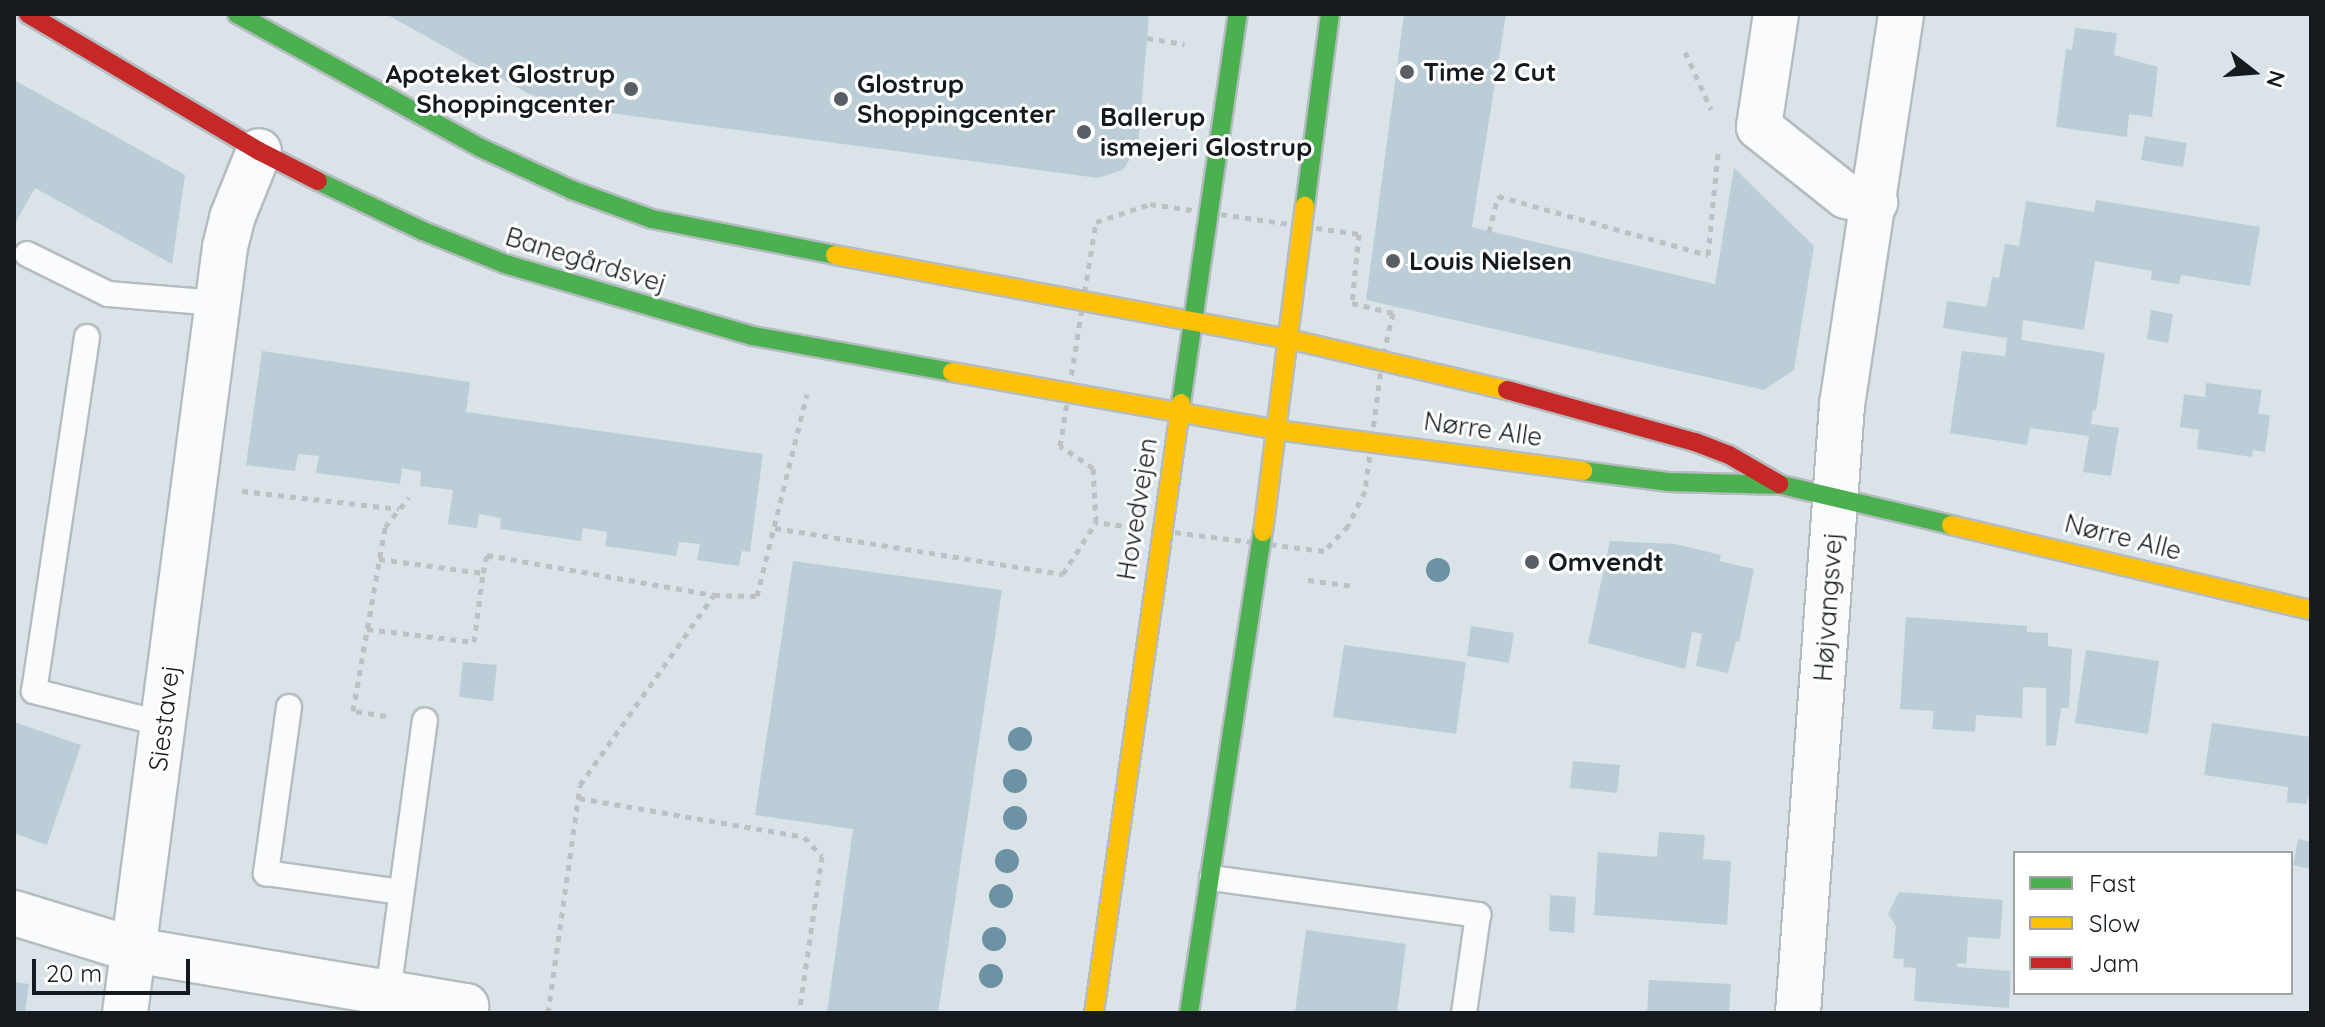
<!DOCTYPE html>
<html>
<head>
<meta charset="utf-8">
<style>
  body { margin:0 }
  #map { position:relative; width:2325px; height:1027px; overflow:hidden; background:#d9e3e8; font-family:Quicksand,sans-serif }
  div>[style] { position:absolute }
  .building>* { inset:0; background:#bbced7 }
  .path>* { height:5px; margin-top:-2.5px; transform-origin:0; background:repeating-linear-gradient(90deg,#bec1c3 0 6px,transparent 0 12px) }
  .roads { filter:drop-shadow(2px 0 #b5bcc0) drop-shadow(-2px 0 #b5bcc0) drop-shadow(0 2px #b5bcc0) drop-shadow(0 -2px #b5bcc0) }
  .lane>* { height:24px; margin:-12px; padding:0 12px; transform-origin:12px; border-radius:12px; background:#f9fbfc }
  .street>* { height:44px; margin:-22px; padding:0 22px; transform-origin:22px; border-radius:22px; background:#f9fbfc }
  .fast>* { height:18px; margin:-9px; padding:0 9px; transform-origin:9px; border-radius:9px; background:#4caf50 }
  .slow>* { height:18px; margin:-9px; padding:0 9px; transform-origin:9px; border-radius:9px; background:#ffc107 }
  .jam>* { height:18px; margin:-9px; padding:0 9px; transform-origin:9px; border-radius:9px; background:#c62828 }
  .trees>* { width:24px; height:24px; margin:-12px; border-radius:50%; background:#6c92a3 }
  .dots>* { width:22px; height:22px; translate:-50% -50%; box-sizing:border-box; border:4px solid #fff; border-radius:50% }
  span { translate:-50% -50%; white-space:nowrap; text-align:center; line-height:1.15; -webkit-text-stroke:6px #fff; paint-order:stroke }
  .poi-label { font-size:26px; color:#141a1e; font-weight:700 }
  .left { translate:0 -50%; text-align:left }
  .right { translate:-100% -50%; text-align:right }
  .street-label { font-size:26px; color:#141a1e }
  .frame { position:absolute; inset:0; border:16px solid #141a1e; pointer-events:none }
  .legend { position:absolute; left:2013px; top:851px; width:280px; height:144px; box-sizing:border-box; background:#fff; border:2px solid #a1a3a5; margin:0; padding:10px 14px; list-style:none; font-size:24px; color:#141a1e }
  .legend li { display:flex; align-items:center; gap:16px; height:40px }
  .legend b { width:40px; border:2px solid #a1a3a5 }
  .north { position:absolute; left:2213px; top:32px; width:80px; height:80px; -webkit-text-stroke:6px #fff; paint-order:stroke; rotate:107deg; font-size:22px; font-weight:700; line-height:32px; text-align:center; color:#141a1e }
  .north::after { content:''; display:block; margin:auto; width:28px; height:36px; background:#141a1e; clip-path:polygon(50% 0,100% 100%,50% 72%,0 100%) }
  .scale { position:absolute; left:32px; top:959px; width:158px; height:36px; box-sizing:border-box; border:4px solid #141a1e; border-top:0; padding-left:10px; font-size:24px; line-height:28px; white-space:nowrap; color:#141a1e; -webkit-text-stroke:6px #fff; paint-order:stroke }
</style>
</head>
<body>
<div id="map">
  <div class="building">
    <i style="clip-path:polygon(386px 14px,1149px 14px,1138px 146px,1123px 170px,1098px 178px,572px 108px,529px 94px)"></i>
    <i style="clip-path:polygon(1404px 14px,1506px 14px,1472px 227px,1715px 284px,1734px 168px,1814px 246px,1794px 370px,1764px 390px,1366px 300px)"></i>
    <i style="clip-path:polygon(2075px 28px,2117px 33px,2114px 55px,2158px 67px,2152px 117px,2129px 114px,2127px 137px,2056px 127px,2066px 49px,2072px 50px)"></i>
    <i style="clip-path:polygon(14px 80px,185px 175px,172px 264px,35px 188px,14px 225px)"></i>
    <i style="clip-path:polygon(2145px 136px,2187px 143px,2183px 167px,2141px 160px)"></i>
    <i style="clip-path:polygon(2096px 200px,2260px 227px,2250px 286px,2181px 275px,2179px 284px,2151px 280px,2152px 271px,2095px 261px,2084px 330px,2023px 320px,2021px 340px,2105px 353px,2096px 411px,2093px 410px,2091px 424px,2119px 428px,2111px 476px,2083px 472px,2089px 436px,2030px 428px,2027px 445px,1950px 433px,1962px 351px,2005px 356px,2007px 338px,1943px 328px,1947px 301px,1987px 307px,1992px 277px,1999px 278px,2005px 244px,2019px 246px,2026px 201px,2094px 212px)"></i>
    <i style="clip-path:polygon(2151px 310px,2173px 314px,2168px 343px,2147px 339px)"></i>
    <i style="clip-path:polygon(262px 351px,470px 382px,466px 412px,763px 454px,750px 552px,742px 551px,739px 566px,697px 560px,700px 544px,679px 542px,676px 556px,605px 546px,607px 532px,583px 528px,581px 541px,500px 529px,501px 518px,479px 514px,477px 528px,448px 524px,453px 490px,420px 486px,421px 472px,402px 468px,400px 484px,316px 473px,319px 456px,298px 454px,295px 471px,246px 465px)"></i>
    <i style="clip-path:polygon(2206px 383px,2262px 390px,2258px 414px,2270px 415px,2265px 452px,2253px 450px,2252px 457px,2197px 449px,2199px 430px,2180px 427px,2184px 394px,2205px 397px)"></i>
    <i style="clip-path:polygon(1610px 541px,1675px 544px,1721px 555px,1719px 561px,1754px 569px,1739px 642px,1736px 641px,1728px 673px,1696px 666px,1702px 634px,1692px 632px,1685px 669px,1588px 643px)"></i>
    <i style="clip-path:polygon(793px 561px,1002px 590px,938px 1013px,827px 1013px,853px 829px,755px 815px)"></i>
    <i style="clip-path:polygon(1906px 617px,2027px 626px,2027px 632px,2048px 633px,2048px 646px,2072px 649px,2069px 708px,2061px 708px,2056px 746px,2046px 745px,2046px 688px,2023px 687px,2022px 718px,1976px 715px,1975px 732px,1932px 729px,1934px 711px,1900px 709px)"></i>
    <i style="clip-path:polygon(1471px 626px,1514px 633px,1509px 663px,1467px 656px)"></i>
    <i style="clip-path:polygon(1344px 645px,1466px 662px,1456px 734px,1333px 717px)"></i>
    <i style="clip-path:polygon(2086px 650px,2159px 661px,2148px 734px,2075px 723px)"></i>
    <i style="clip-path:polygon(463px 662px,497px 665px,493px 701px,459px 697px)"></i>
    <i style="clip-path:polygon(14px 722px,81px 745px,47px 845px,14px 833px)"></i>
    <i style="clip-path:polygon(2212px 723px,2311px 737px,2311px 792px,2306px 804px,2287px 802px,2288px 787px,2204px 775px)"></i>
    <i style="clip-path:polygon(1573px 761px,1620px 765px,1617px 793px,1570px 788px)"></i>
    <i style="clip-path:polygon(1659px 832px,1705px 835px,1703px 859px,1731px 861px,1727px 925px,1594px 915px,1598px 852px,1657px 857px)"></i>
    <i style="clip-path:polygon(2298px 839px,2311px 842px,2311px 869px,2293px 865px)"></i>
    <i style="clip-path:polygon(1899px 892px,2003px 900px,2000px 939px,1968px 937px,1966px 964px,1957px 963px,1957px 967px,2011px 971px,2009px 1008px,1914px 1001px,1916px 968px,1903px 967px,1904px 959px,1893px 958px,1896px 926px,1888px 914px)"></i>
    <i style="clip-path:polygon(1550px 895px,1576px 897px,1574px 933px,1549px 931px)"></i>
    <i style="clip-path:polygon(1306px 930px,1406px 944px,1397px 1013px,1295px 1013px)"></i>
    <i style="clip-path:polygon(1649px 980px,1731px 984px,1729px 1013px,1647px 1013px)"></i>
    <i style="clip-path:polygon(14px 982px,29px 984px,25px 1013px,14px 1012px)"></i>
  </div>
  <div class="path">
    <i style="left:1147px;top:38px;width:38px;rotate:9deg"></i>
    <i style="left:1685px;top:52px;width:63px;rotate:65.5deg"></i>
    <i style="left:1150px;top:204px;width:211px;rotate:8.2deg"></i>
    <i style="left:1359px;top:234px;width:69px;rotate:95.8deg"></i>
    <i style="left:1352px;top:303px;width:42px;rotate:13.7deg"></i>
    <i style="left:1393px;top:313px;width:49px;rotate:102.9deg"></i>
    <i style="left:1382px;top:361px;width:131px;rotate:97.5deg"></i>
    <i style="left:1365px;top:491px;width:39px;rotate:116deg"></i>
    <i style="left:1348px;top:526px;width:35px;rotate:134deg"></i>
    <i style="left:1324px;top:551px;width:230px;rotate:-172.8deg"></i>
    <i style="left:1096px;top:522px;width:54px;rotate:-93.2deg"></i>
    <i style="left:1093px;top:468px;width:40px;rotate:-146deg"></i>
    <i style="left:1060px;top:446px;width:227px;rotate:-80.9deg"></i>
    <i style="left:1096px;top:222px;width:57px;rotate:-18.4deg"></i>
    <i style="left:1489px;top:232px;width:37px;rotate:-76deg"></i>
    <i style="left:1498px;top:196px;width:218px;rotate:15.7deg"></i>
    <i style="left:1708px;top:255px;width:102px;rotate:-84.4deg"></i>
    <i style="left:242px;top:491px;width:158px;rotate:6.5deg"></i>
    <i style="left:775px;top:528px;width:292px;rotate:9.1deg"></i>
    <i style="left:1063px;top:574px;width:62px;rotate:-57.6deg"></i>
    <i style="left:379px;top:559px;width:105px;rotate:7.7deg"></i>
    <i style="left:483px;top:573px;width:18px;rotate:-77deg"></i>
    <i style="left:487px;top:555px;width:230px;rotate:10deg"></i>
    <i style="left:1308px;top:580px;width:46px;rotate:7.4deg"></i>
    <i style="left:367px;top:629px;width:108px;rotate:6.9deg"></i>
    <i style="left:474px;top:642px;width:70px;rotate:-82.6deg"></i>
    <i style="left:386px;top:716px;width:33px;rotate:-171deg"></i>
    <i style="left:353px;top:711px;width:187px;rotate:-80.1deg"></i>
    <i style="left:385px;top:527px;width:38px;rotate:-51deg"></i>
    <i style="left:579px;top:798px;width:228px;rotate:9.8deg"></i>
    <i style="left:804px;top:837px;width:26px;rotate:47deg"></i>
    <i style="left:822px;top:856px;width:159px;rotate:98.3deg"></i>
    <i style="left:548px;top:1013px;width:230px;rotate:-82deg"></i>
    <i style="left:580px;top:785px;width:232px;rotate:-54.8deg"></i>
    <i style="left:714px;top:595px;width:43px;rotate:1.3deg"></i>
    <i style="left:757px;top:596px;width:208px;rotate:-76.1deg"></i>
  </div>
  <div class="roads">
    <div class="lane">
      <i style="left:27px;top:254px;width:90px;rotate:26.3deg"></i>
      <i style="left:108px;top:294px;width:109px;rotate:4.7deg"></i>
      <i style="left:87px;top:337px;width:358px;rotate:98.5deg"></i>
      <i style="left:34px;top:691px;width:133px;rotate:14.3deg"></i>
      <i style="left:289px;top:707px;width:168px;rotate:97.9deg"></i>
      <i style="left:266px;top:873px;width:136px;rotate:8deg"></i>
      <i style="left:1212px;top:878px;width:269px;rotate:7.9deg"></i>
      <i style="left:1478px;top:915px;width:99px;rotate:98.1deg"></i>
      <i style="left:388px;top:993px;width:275px;rotate:-82.3deg"></i>
    </div>
    <div class="street">
      <i style="left:1776px;top:14px;width:114px;rotate:98.6deg"></i>
      <i style="left:1759px;top:127px;width:111px;rotate:38.4deg"></i>
      <i style="left:1846px;top:196px;width:30px;rotate:12deg"></i>
      <i style="left:14px;top:913px;width:126px;rotate:17.1deg"></i>
      <i style="left:134px;top:950px;width:337px;rotate:9.6deg"></i>
      <i style="left:466px;top:1006px;width:7px;rotate:98deg"></i>
      <i style="left:125px;top:1013px;width:772px;rotate:-82.56deg"></i>
      <i style="left:225px;top:247px;width:30px;rotate:-76deg"></i>
      <i style="left:232px;top:218px;width:72px;rotate:-68.1deg"></i>
      <i style="left:1798px;top:1013px;width:610px;rotate:-85.86deg"></i>
      <i style="left:1842px;top:405px;width:395px;rotate:-81.4deg"></i>
    </div>
    <div class="fast">
      <i style="left:237px;top:14px;width:278px;rotate:28.8deg"></i>
      <i style="left:481px;top:148px;width:100px;rotate:24.8deg"></i>
      <i style="left:572px;top:190px;width:85px;rotate:19.9deg"></i>
      <i style="left:652px;top:219px;width:187px;rotate:11.1deg"></i>
      <i style="left:318px;top:181px;width:116px;rotate:25.5deg"></i>
      <i style="left:423px;top:231px;width:88px;rotate:21.9deg"></i>
      <i style="left:505px;top:264px;width:258px;rotate:16.2deg"></i>
      <i style="left:753px;top:336px;width:202px;rotate:10.3deg"></i>
      <i style="left:1305px;top:206px;width:194px;rotate:-82.6deg"></i>
      <i style="left:1181px;top:403px;width:393px;rotate:-81.7deg"></i>
      <i style="left:1583px;top:471px;width:87px;rotate:7.3deg"></i>
      <i style="left:1669px;top:482px;width:113px;rotate:1.5deg"></i>
      <i style="left:1782px;top:485px;width:174px;rotate:13.3deg"></i>
      <i style="left:1189px;top:1013px;width:487px;rotate:-81.3deg"></i>
    </div>
    <div class="slow">
      <i style="left:835px;top:255px;width:462px;rotate:10.5deg"></i>
      <i style="left:1289px;top:339px;width:224px;rotate:13.2deg"></i>
      <i style="left:952px;top:372px;width:330px;rotate:10.1deg"></i>
      <i style="left:1277px;top:430px;width:309px;rotate:7.6deg"></i>
      <i style="left:1951px;top:525px;width:370px;rotate:13.3deg"></i>
      <i style="left:1263px;top:532px;width:329px;rotate:-82.7deg"></i>
      <i style="left:1094px;top:1013px;width:616px;rotate:-81.88deg"></i>
    </div>
    <div class="jam">
      <i style="left:28px;top:14px;width:269px;rotate:30.7deg"></i>
      <i style="left:259px;top:151px;width:66px;rotate:27deg"></i>
      <i style="left:1507px;top:390px;width:195px;rotate:15.5deg"></i>
      <i style="left:1695px;top:442px;width:36px;rotate:21deg"></i>
      <i style="left:1729px;top:455px;width:58px;rotate:30.1deg"></i>
    </div>
  </div>
  <div class="trees">
    <i style="left:1438px;top:570px"></i>
    <i style="left:1020px;top:739px"></i>
    <i style="left:1015px;top:781px"></i>
    <i style="left:1015px;top:818px"></i>
    <i style="left:1007px;top:861px"></i>
    <i style="left:1001px;top:896px"></i>
    <i style="left:994px;top:939px"></i>
    <i style="left:991px;top:976px"></i>
  </div>
  <div class="dots">
    <i style="left:1407px;top:72px;background:#596065"></i>
    <i style="left:631px;top:89px;background:#596065"></i>
    <i style="left:841px;top:99px;background:#596065"></i>
    <i style="left:1084px;top:132px;background:#596065"></i>
    <i style="left:1393px;top:261px;background:#596065"></i>
    <i style="left:1532px;top:562px;background:#596065"></i>
  </div>
  <div class="poi-label">
    <span class="left" style="left:1423px;top:72px">Time 2 Cut</span>
    <span class="right" style="left:615px;top:89px">Apoteket Glostrup<br>Shoppingcenter</span>
    <span class="left" style="left:857px;top:99px">Glostrup<br>Shoppingcenter</span>
    <span class="left" style="left:1100px;top:132px">Ballerup<br>ismejeri Glostrup</span>
    <span class="left" style="left:1409px;top:261px">Louis Nielsen</span>
    <span class="left" style="left:1548px;top:562px">Omvendt</span>
  </div>
  <div class="street-label">
    <span style="left:586px;top:260px;rotate:17deg">Banegårdsvej</span>
    <span style="left:1483px;top:429px;rotate:8deg">Nørre Alle</span>
    <span style="left:1137px;top:509px;rotate:-81deg">Hovedvejen</span>
    <span style="left:2123px;top:537px;rotate:14deg">Nørre Alle</span>
    <span style="left:1828px;top:607px;rotate:-86deg">Højvangsvej</span>
    <span style="left:164px;top:718px;rotate:-83deg">Siestavej</span>
  </div>
  <div class="frame"></div>
  <ul class="legend">
  <li><b style="height:10px;background:#4caf50"></b>Fast</li>
  <li><b style="height:10px;background:#ffc107"></b>Slow</li>
  <li><b style="height:10px;background:#c62828"></b>Jam</li>
  </ul>
  <div class="north">N</div>
  <div class="scale">20 m</div>
</div>
</body>
</html>
